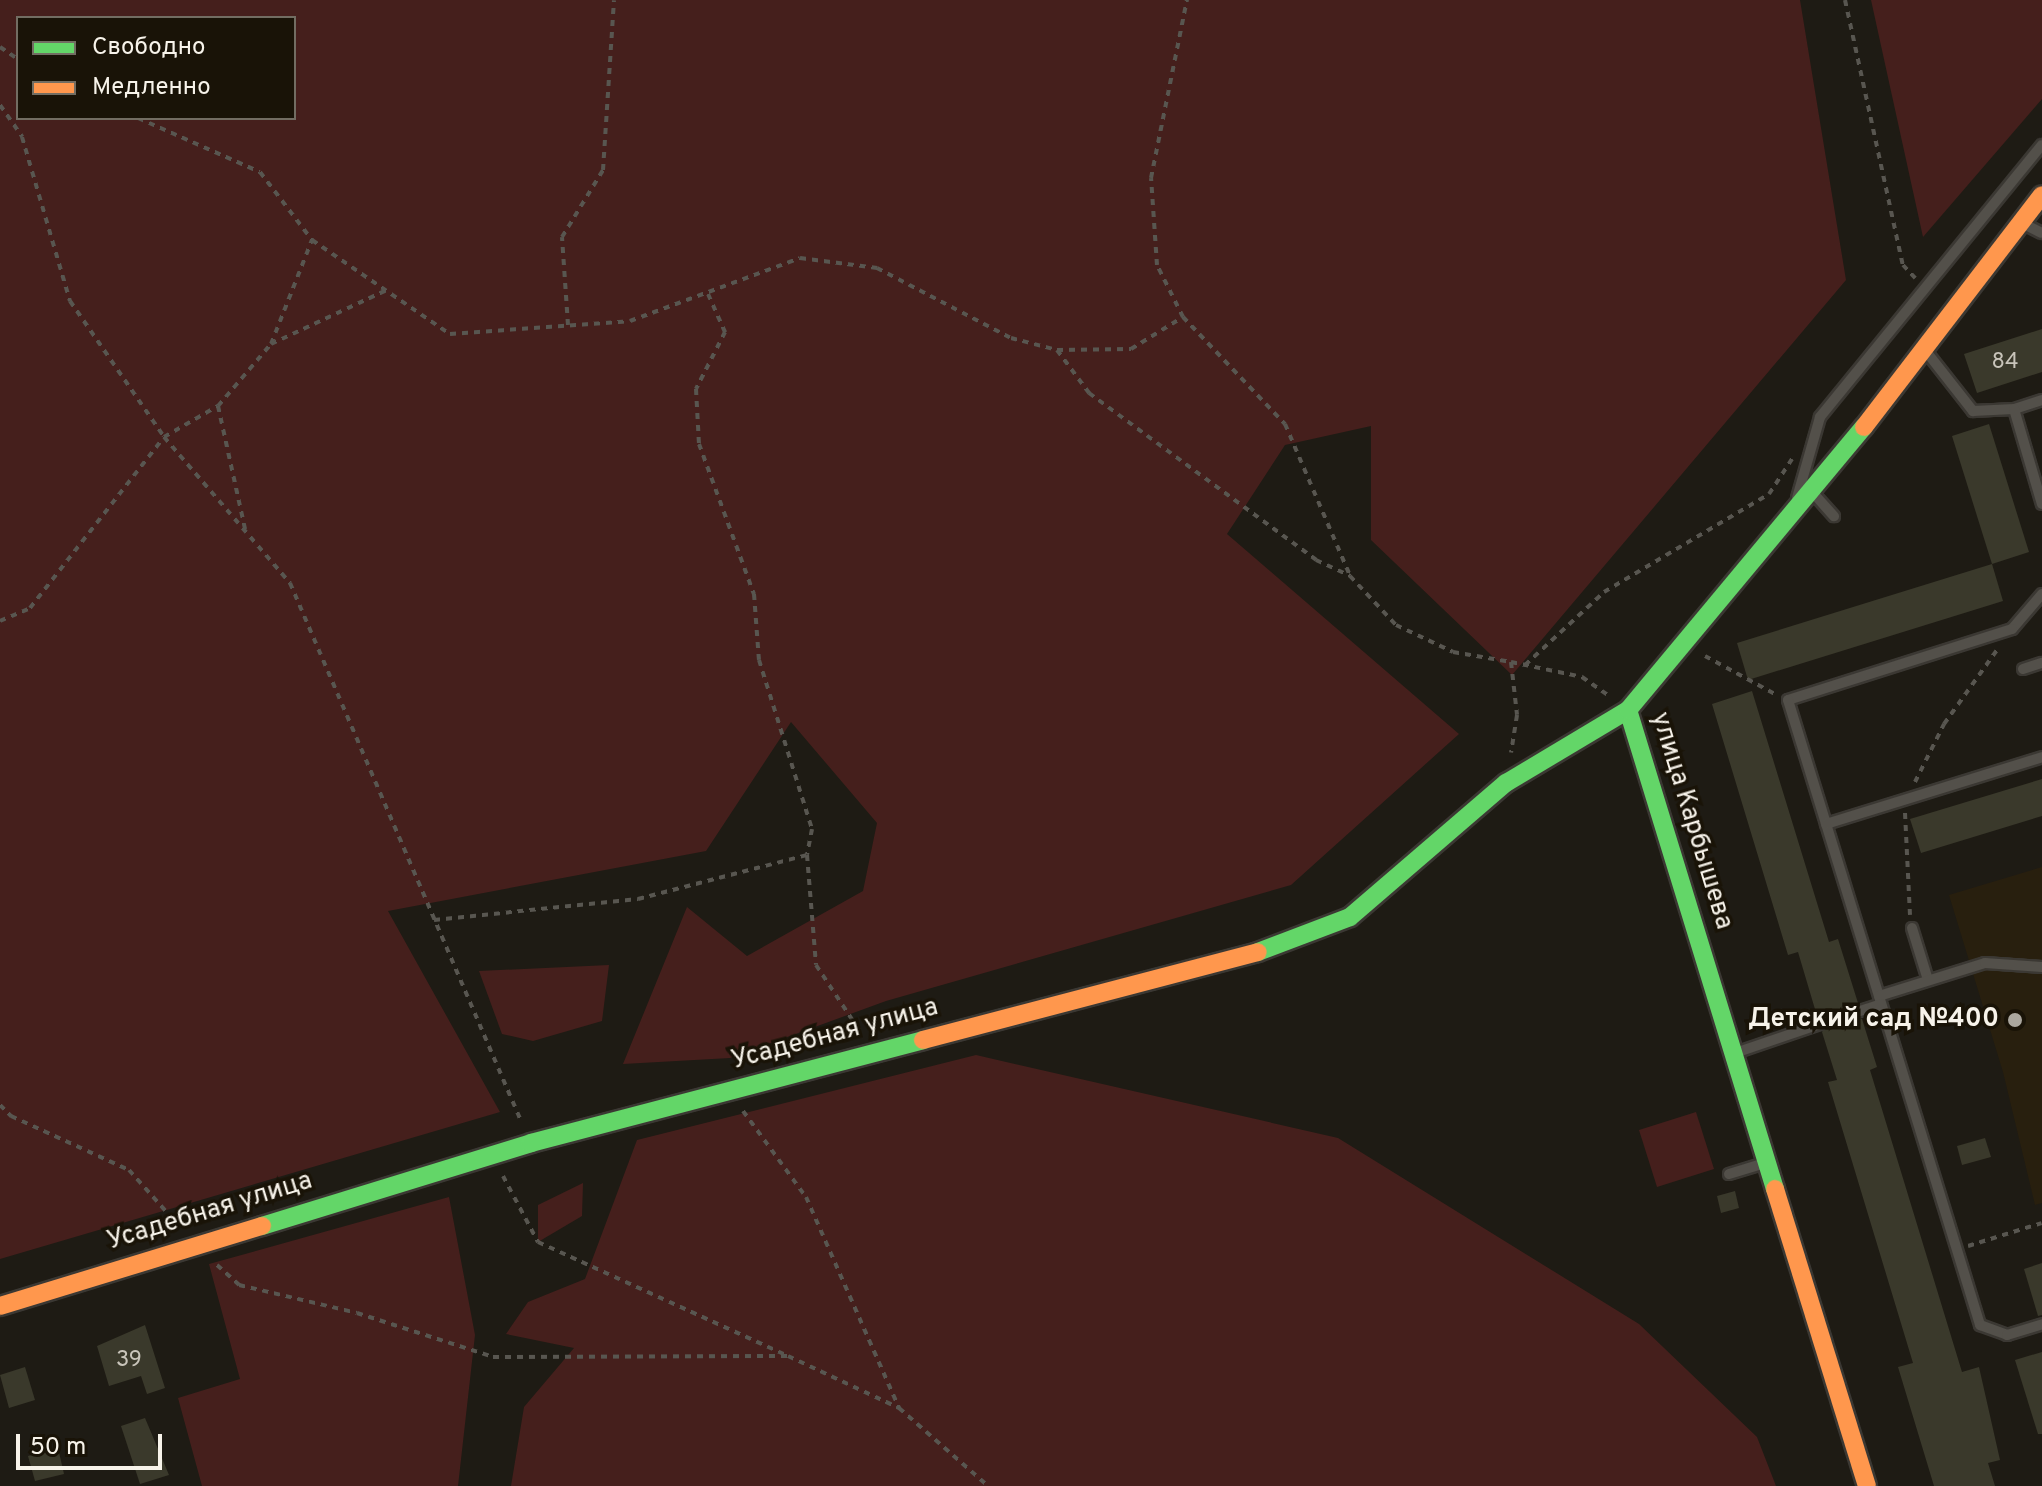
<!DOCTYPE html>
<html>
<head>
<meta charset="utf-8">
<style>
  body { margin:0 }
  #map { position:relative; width:2042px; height:1486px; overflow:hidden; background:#1e1b14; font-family:Overpass,sans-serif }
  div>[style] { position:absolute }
  .built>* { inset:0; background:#281f0e }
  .green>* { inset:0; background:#451f1c }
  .building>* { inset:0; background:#3a392b }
  .path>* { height:4px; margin-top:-2px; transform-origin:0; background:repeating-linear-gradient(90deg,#585650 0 6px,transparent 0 12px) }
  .roads { filter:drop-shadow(2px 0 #3b3833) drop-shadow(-2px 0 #3b3833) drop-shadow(0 2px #3b3833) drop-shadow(0 -2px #3b3833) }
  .lane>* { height:10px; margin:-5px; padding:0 5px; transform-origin:5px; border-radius:5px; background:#53504a }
  .fast>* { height:18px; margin:-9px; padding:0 9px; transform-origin:9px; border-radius:9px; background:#63d668 }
  .slow>* { height:18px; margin:-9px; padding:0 9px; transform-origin:9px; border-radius:9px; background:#ff974d }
  .dots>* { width:22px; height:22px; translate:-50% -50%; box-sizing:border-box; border:4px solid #191307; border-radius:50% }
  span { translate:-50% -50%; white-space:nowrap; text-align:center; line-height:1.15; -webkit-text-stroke:7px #191307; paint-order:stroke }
  .number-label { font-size:22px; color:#c8c4ba }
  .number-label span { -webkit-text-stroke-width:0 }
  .street-label { font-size:26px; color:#f7f3ea }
  .poi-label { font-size:26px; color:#f7f3ea; font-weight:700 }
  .right { translate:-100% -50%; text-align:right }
  .legend { position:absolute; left:16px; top:16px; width:280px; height:104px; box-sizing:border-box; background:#191307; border:2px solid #726d62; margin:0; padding:10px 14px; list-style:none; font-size:24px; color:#f7f3ea }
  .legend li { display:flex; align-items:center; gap:16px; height:40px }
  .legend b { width:40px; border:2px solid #726d62 }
  .scale { position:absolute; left:16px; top:1434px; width:146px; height:36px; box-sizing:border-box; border:4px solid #f7f3ea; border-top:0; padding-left:10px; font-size:24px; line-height:28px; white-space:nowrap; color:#f7f3ea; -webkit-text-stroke:6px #191307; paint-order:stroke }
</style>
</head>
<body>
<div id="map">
  <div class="built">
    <i style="clip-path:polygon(2042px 867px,2042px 1203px,2035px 1205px,2003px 1072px,1949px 895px)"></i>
  </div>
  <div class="green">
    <i style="clip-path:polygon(evenodd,0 0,1800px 0,1846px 280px,1512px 675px,1371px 540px,1371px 426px,1285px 445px,1227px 534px,1459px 734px,1291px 885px,886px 1001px,730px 1058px,623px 1064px,687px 907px,747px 956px,863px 891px,877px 823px,791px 722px,706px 851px,388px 911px,500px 1112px,0 1259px,0 0,18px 18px,294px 18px,294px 118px,18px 118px,18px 18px)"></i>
    <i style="clip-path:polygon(1871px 0,2042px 0,2042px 99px,1923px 237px)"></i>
    <i style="clip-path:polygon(609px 965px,602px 1021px,533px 1041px,502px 1034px,479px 971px)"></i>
    <i style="clip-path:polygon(976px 1055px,1338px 1138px,1639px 1324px,1757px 1437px,1776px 1486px,511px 1486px,524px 1407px,574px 1348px,506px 1334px,528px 1302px,585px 1279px,637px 1140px)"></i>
    <i style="clip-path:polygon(1696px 1112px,1714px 1169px,1657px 1187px,1639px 1130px)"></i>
    <i style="clip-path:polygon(583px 1183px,582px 1216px,538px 1242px,538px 1205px)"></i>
    <i style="clip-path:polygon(449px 1197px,475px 1335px,458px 1486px,202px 1486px,178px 1398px,240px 1379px,209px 1264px)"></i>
  </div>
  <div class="building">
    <i style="clip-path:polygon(2042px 329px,2042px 372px,1977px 393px,1964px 354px)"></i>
    <i style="clip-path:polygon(1989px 424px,2029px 552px,1992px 564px,1952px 436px)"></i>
    <i style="clip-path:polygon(1992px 564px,2003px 601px,1748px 680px,1737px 643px)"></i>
    <i style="clip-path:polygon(1752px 691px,1829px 942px,1838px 939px,1858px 1003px,1852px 1013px,1862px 1019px,1877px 1067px,1870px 1070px,1962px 1372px,1979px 1367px,2000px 1460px,1988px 1463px,1995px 1486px,1934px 1486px,1898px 1367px,1913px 1363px,1828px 1082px,1837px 1080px,1822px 1032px,1828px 1022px,1817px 1016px,1798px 952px,1788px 955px,1712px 704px)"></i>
    <i style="clip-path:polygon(2042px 779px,2042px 816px,1921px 853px,1910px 819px)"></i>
    <i style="clip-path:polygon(1985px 1138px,1991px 1157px,1962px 1165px,1957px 1146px)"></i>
    <i style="clip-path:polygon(1735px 1191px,1739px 1208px,1721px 1213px,1717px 1196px)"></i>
    <i style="clip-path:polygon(2042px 1263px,2042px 1315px,2038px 1316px,2024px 1269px)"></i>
    <i style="clip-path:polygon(145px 1325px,165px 1388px,147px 1394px,141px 1376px,109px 1386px,97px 1346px)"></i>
    <i style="clip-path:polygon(2042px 1352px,2042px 1434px,2038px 1434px,2015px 1360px)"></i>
    <i style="clip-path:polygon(25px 1367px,35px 1400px,9px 1408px,0 1375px)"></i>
    <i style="clip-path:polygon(145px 1418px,169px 1475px,140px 1484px,121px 1426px)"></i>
    <i style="clip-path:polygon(58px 1448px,64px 1474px,35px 1481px,28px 1456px)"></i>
  </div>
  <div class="path">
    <i style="left:1845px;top:0;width:271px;rotate:77.7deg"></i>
    <i style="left:1903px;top:265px;width:18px;rotate:47deg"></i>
    <i style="left:0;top:47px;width:22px;rotate:34deg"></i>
    <i style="left:0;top:105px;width:39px;rotate:55deg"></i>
    <i style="left:22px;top:137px;width:171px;rotate:73.7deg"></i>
    <i style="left:70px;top:301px;width:165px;rotate:55.3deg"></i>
    <i style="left:164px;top:437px;width:193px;rotate:49.2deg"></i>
    <i style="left:290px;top:583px;width:585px;rotate:66.76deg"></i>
    <i style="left:138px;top:118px;width:133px;rotate:23.9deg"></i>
    <i style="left:260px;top:172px;width:86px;rotate:52.6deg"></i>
    <i style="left:312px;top:240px;width:167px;rotate:34.3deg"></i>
    <i style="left:450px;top:334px;width:180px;rotate:-4.1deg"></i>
    <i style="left:630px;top:321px;width:181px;rotate:-20.3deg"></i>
    <i style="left:800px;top:258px;width:78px;rotate:7.4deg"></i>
    <i style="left:877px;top:268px;width:151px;rotate:27.6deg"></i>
    <i style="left:1011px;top:338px;width:48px;rotate:14.6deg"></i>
    <i style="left:1057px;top:350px;width:54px;rotate:53.3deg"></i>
    <i style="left:1089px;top:393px;width:282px;rotate:36.3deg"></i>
    <i style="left:1316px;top:560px;width:38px;rotate:25deg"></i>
    <i style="left:1350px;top:576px;width:67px;rotate:46.8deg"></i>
    <i style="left:1396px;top:625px;width:63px;rotate:25.3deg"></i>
    <i style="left:1453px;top:652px;width:59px;rotate:9.8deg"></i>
    <i style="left:1511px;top:662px;width:53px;rotate:83.5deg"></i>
    <i style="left:1517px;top:715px;width:38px;rotate:99deg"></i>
    <i style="left:708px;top:294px;width:42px;rotate:65.9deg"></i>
    <i style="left:725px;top:332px;width:64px;rotate:117deg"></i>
    <i style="left:696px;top:389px;width:55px;rotate:86.9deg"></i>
    <i style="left:699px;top:444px;width:160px;rotate:69.9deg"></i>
    <i style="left:754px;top:594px;width:66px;rotate:85.7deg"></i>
    <i style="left:759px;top:660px;width:177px;rotate:72.6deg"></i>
    <i style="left:812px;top:829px;width:26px;rotate:101deg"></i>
    <i style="left:807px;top:855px;width:110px;rotate:85.3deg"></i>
    <i style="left:816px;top:965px;width:82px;rotate:56.5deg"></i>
    <i style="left:1183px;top:317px;width:148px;rotate:46.4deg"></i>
    <i style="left:1285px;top:424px;width:165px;rotate:66.8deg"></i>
    <i style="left:568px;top:325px;width:88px;rotate:-93.9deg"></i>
    <i style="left:562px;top:237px;width:79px;rotate:-58.5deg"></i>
    <i style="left:603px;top:170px;width:170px;rotate:-86.3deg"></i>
    <i style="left:271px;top:344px;width:112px;rotate:-68.5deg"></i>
    <i style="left:1057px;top:350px;width:74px;rotate:-0.8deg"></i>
    <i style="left:1131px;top:349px;width:61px;rotate:-31.6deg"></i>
    <i style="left:1183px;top:317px;width:58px;rotate:-116.6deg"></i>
    <i style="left:1157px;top:265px;width:87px;rotate:-93.9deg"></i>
    <i style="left:1151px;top:178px;width:182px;rotate:-78.6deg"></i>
    <i style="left:218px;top:406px;width:126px;rotate:77.6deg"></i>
    <i style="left:0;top:621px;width:33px;rotate:-23deg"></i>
    <i style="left:30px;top:608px;width:217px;rotate:-51.9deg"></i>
    <i style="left:164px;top:437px;width:62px;rotate:-29.9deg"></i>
    <i style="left:218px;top:406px;width:82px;rotate:-49.5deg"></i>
    <i style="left:271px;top:344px;width:128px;rotate:-25deg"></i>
    <i style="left:1705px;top:656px;width:80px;rotate:28.5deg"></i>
    <i style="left:1511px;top:662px;width:73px;rotate:11.9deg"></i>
    <i style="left:1582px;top:677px;width:33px;rotate:35deg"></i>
    <i style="left:1525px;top:665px;width:108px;rotate:-42.7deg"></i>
    <i style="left:1604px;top:592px;width:192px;rotate:-30.7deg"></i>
    <i style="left:1769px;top:494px;width:42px;rotate:-56.7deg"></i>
    <i style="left:1915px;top:782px;width:65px;rotate:-63.4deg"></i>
    <i style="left:1944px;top:724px;width:91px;rotate:-54.4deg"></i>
    <i style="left:1905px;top:813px;width:102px;rotate:87.2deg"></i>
    <i style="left:434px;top:920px;width:205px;rotate:-5.9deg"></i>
    <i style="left:638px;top:899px;width:175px;rotate:-14.6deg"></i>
    <i style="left:0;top:1105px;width:16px;rotate:45deg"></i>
    <i style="left:11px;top:1116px;width:130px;rotate:24.6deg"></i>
    <i style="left:129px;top:1170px;width:76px;rotate:48.2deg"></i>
    <i style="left:743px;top:1111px;width:107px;rotate:53.8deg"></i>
    <i style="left:806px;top:1197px;width:231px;rotate:66.2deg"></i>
    <i style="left:503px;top:1176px;width:75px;rotate:62.1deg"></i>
    <i style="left:538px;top:1242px;width:273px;rotate:24.5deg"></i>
    <i style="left:1968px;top:1246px;width:77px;rotate:-17.3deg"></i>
    <i style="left:217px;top:1265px;width:30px;rotate:42deg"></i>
    <i style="left:239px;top:1285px;width:121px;rotate:13.3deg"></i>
    <i style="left:357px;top:1313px;width:143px;rotate:17.9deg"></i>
    <i style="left:493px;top:1357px;width:295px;rotate:-0.2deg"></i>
    <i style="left:788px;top:1356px;width:123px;rotate:25.1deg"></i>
    <i style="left:899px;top:1408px;width:118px;rotate:41.2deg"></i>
  </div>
  <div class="roads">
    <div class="lane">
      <i style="left:2022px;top:223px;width:22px;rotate:27deg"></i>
      <i style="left:1925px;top:350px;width:78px;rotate:51.8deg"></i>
      <i style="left:1973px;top:411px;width:41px;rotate:-2.8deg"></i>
      <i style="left:2042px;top:400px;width:29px;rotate:162deg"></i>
      <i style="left:2014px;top:409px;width:99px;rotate:73.6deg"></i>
      <i style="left:1814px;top:494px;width:30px;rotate:48deg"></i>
      <i style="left:1797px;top:498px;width:84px;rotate:-74.1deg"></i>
      <i style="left:1820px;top:417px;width:351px;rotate:-50.8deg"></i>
      <i style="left:2042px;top:594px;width:46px;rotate:130.6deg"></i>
      <i style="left:2012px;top:629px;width:235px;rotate:162.4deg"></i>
      <i style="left:1788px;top:700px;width:654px;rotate:72.92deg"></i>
      <i style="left:1980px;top:1325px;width:29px;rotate:20deg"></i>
      <i style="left:2007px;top:1335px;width:37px;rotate:-17deg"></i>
      <i style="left:2023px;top:669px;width:20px;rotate:-18deg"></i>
      <i style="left:1826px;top:824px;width:226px;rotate:-17.2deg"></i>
      <i style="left:1912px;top:928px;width:54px;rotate:72.9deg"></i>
      <i style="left:1879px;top:996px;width:111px;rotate:-17.3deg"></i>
      <i style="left:1985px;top:963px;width:57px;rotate:4deg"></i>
      <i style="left:1860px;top:1011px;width:22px;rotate:-18deg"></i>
      <i style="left:1735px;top:1053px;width:90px;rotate:-18.8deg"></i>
      <i style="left:1729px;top:1174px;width:39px;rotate:-17deg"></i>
    </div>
    <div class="fast">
      <i style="left:1628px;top:710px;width:501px;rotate:72.94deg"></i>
      <i style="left:1258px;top:952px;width:98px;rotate:-20.8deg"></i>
      <i style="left:1350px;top:917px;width:206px;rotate:-40.7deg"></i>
      <i style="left:1506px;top:783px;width:142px;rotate:-30.9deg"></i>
      <i style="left:1628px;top:710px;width:368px;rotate:-50.2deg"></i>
      <i style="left:262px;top:1226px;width:282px;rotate:-17.1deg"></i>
      <i style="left:531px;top:1143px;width:405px;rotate:-14.7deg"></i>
    </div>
    <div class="slow">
      <i style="left:1864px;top:427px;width:292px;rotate:-52.5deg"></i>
      <i style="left:923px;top:1040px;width:346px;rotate:-14.7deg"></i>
      <i style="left:1775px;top:1189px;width:311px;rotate:72.8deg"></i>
      <i style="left:0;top:1306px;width:274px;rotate:-17deg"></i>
    </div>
  </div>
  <div class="dots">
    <i style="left:2015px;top:1020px;background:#aba79f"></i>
  </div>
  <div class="number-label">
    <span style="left:2005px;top:363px">84</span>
    <span style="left:129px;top:1361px">39</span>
  </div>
  <div class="street-label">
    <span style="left:1691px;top:821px;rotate:73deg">улица Карбышева</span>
    <span style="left:835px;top:1035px;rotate:-15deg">Усадебная улица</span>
    <span style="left:210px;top:1212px;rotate:-17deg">Усадебная улица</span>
  </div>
  <div class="poi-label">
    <span class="right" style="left:1999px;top:1020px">Детский сад №400</span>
  </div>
  <ul class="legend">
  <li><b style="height:10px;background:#63d668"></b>Свободно</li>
  <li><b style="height:10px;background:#ff974d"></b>Медленно</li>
  </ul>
  <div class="scale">50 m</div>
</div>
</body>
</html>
